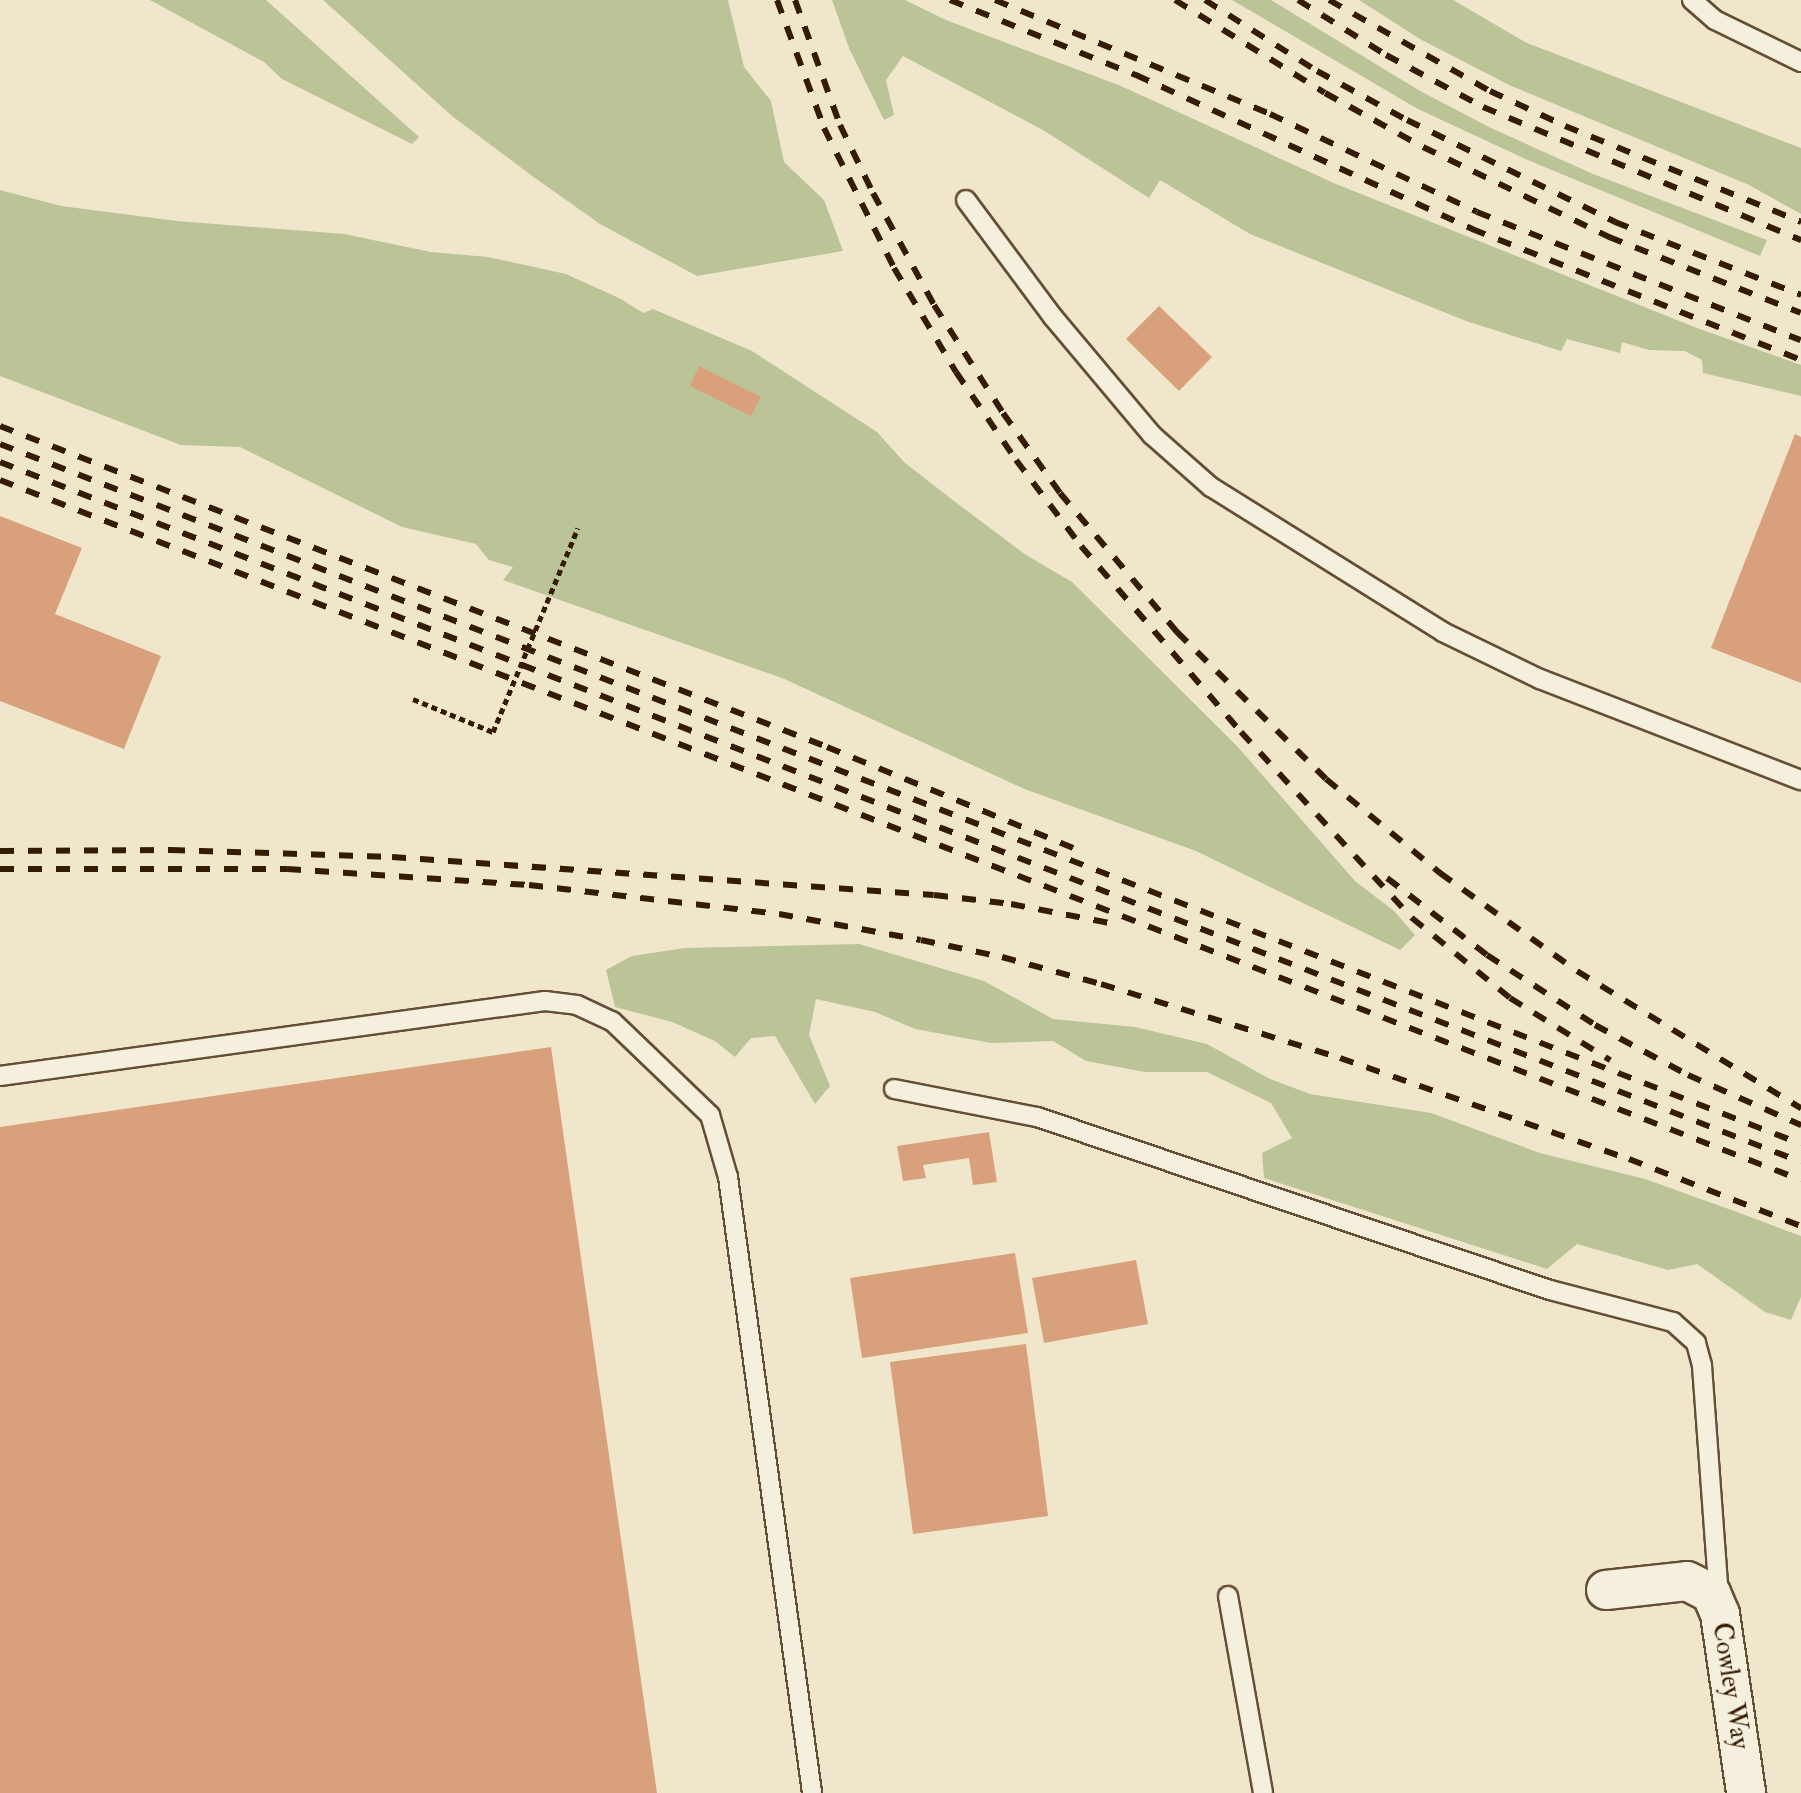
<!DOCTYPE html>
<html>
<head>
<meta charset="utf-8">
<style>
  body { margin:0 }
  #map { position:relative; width:1801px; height:1793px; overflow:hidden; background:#f0e6cc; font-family:"IM FELL Double Pica",serif }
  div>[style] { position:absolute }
  .green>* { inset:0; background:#bbc497 }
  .building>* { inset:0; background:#d8a17c }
  .roads { filter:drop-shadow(2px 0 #644e34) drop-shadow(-2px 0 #644e34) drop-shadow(0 2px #644e34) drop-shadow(0 -2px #644e34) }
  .service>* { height:18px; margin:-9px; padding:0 9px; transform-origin:9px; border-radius:9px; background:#f5efde }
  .minor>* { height:38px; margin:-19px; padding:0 19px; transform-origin:19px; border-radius:19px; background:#f5efde }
  .rail>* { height:6px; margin-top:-3px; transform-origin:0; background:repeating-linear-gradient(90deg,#351c01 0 14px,transparent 0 28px) }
  .path-bridge>* { height:5px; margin-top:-2.5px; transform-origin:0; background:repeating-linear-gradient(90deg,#351c01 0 6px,transparent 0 10px) }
  span { translate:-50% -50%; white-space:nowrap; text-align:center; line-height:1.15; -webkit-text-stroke:6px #f5efde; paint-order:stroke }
  .street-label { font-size:26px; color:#351c01 }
</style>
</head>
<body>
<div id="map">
  <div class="green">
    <i style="clip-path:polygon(150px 0,266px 0,419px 137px,412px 144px,282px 79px,264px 62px)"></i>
    <i style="clip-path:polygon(323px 0,728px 0,744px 67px,771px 101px,784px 162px,824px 200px,843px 251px,697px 276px,600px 224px,535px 178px,452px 116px)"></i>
    <i style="clip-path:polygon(832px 0,905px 0,946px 20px,1121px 86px,1336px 184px,1697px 328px,1801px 365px,1801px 396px,1703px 373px,1702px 360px,1685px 351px,1649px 350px,1622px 342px,1620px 353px,1567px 339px,1561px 351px,1466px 321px,1250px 234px,1160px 180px,1149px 198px,1043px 130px,903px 56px,886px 80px,894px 115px,884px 120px,849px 48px)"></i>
    <i style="clip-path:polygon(1232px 0,1271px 0,1420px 91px,1493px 129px,1593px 174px,1767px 240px,1760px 256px,1530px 161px,1418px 109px)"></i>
    <i style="clip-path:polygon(1359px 0,1453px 0,1527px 43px,1801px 148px,1801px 214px,1749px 185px,1509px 85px,1420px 39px)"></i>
    <i style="clip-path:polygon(0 190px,61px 206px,177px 221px,344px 234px,431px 252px,488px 257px,566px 274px,621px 299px,643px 313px,653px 309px,752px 351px,877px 432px,904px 462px,954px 501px,1026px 555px,1072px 582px,1237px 746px,1355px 881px,1394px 911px,1415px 935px,1400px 950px,1196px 851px,1027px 790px,782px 678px,503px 580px,513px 567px,489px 560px,476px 544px,402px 527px,240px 447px,181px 445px,0 376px)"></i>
    <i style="clip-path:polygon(859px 944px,984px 981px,1053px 1019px,1135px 1027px,1207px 1044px,1270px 1079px,1310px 1094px,1431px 1113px,1540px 1153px,1645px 1179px,1737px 1212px,1801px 1236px,1801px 1297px,1791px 1320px,1765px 1312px,1697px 1264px,1668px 1270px,1577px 1244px,1547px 1269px,1264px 1178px,1262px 1153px,1292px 1138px,1271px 1103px,1207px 1072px,1145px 1072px,1086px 1061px,1053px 1041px,991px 1043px,915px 1029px,875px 1012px,816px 999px,809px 1035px,830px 1086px,815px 1104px,775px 1036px,751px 1038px,735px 1057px,715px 1041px,672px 1022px,615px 1007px,606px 970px,632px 956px,685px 948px)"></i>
  </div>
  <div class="building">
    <i style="clip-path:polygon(1159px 306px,1212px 357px,1179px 391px,1126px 339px)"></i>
    <i style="clip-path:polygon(699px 366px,761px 397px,751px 416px,690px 386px)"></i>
    <i style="clip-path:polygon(1795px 434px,1801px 437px,1801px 683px,1711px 648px)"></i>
    <i style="clip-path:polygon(0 516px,82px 548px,55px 614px,161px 656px,124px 749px,0 701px)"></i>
    <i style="clip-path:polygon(551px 1047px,657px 1793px,0 1793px,0 1127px)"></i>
    <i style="clip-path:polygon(989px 1132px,997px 1182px,973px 1185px,969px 1158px,923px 1165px,926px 1178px,903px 1181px,897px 1146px)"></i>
    <i style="clip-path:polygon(1015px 1253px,1028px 1333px,862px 1358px,850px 1278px)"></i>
    <i style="clip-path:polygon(1136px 1260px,1148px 1324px,1044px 1343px,1032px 1278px)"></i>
    <i style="clip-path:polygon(1026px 1344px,1048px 1516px,913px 1534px,890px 1362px)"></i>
  </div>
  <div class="roads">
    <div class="service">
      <i style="left:1692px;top:0;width:30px;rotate:41deg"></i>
      <i style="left:1715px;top:20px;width:96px;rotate:26deg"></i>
      <i style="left:966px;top:200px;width:146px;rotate:53.4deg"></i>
      <i style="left:1053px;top:317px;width:154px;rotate:50deg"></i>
      <i style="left:1152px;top:435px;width:79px;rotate:41.4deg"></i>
      <i style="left:1211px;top:487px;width:274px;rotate:32deg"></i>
      <i style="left:1443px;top:632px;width:108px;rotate:25.9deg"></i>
      <i style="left:1540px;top:679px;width:280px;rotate:21.2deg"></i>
      <i style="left:0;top:1076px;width:550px;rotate:-7.84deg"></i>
      <i style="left:545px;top:1001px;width:32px;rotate:7deg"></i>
      <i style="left:577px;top:1005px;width:38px;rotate:25deg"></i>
      <i style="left:612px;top:1021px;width:136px;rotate:43.8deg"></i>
      <i style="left:710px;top:1115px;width:65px;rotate:73.8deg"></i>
      <i style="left:728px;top:1177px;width:622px;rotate:82.23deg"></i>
      <i style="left:894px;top:1089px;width:146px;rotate:11.1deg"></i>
      <i style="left:1037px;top:1117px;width:541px;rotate:18.64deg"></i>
      <i style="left:1550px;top:1290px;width:127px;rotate:14.6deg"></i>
      <i style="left:1673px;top:1322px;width:31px;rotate:42deg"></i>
      <i style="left:1696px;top:1343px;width:24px;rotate:75deg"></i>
      <i style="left:1702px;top:1366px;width:235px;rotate:85.8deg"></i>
      <i style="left:1228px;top:1596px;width:200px;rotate:79.9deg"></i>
    </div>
    <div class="minor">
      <i style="left:1606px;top:1590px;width:81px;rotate:-6.3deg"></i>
      <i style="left:1687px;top:1581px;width:27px;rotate:27deg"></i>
      <i style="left:1711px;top:1593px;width:23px;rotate:67deg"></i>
      <i style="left:1720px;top:1614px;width:181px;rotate:81.7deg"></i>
    </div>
  </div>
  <div class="rail">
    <i style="left:777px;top:0;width:136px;rotate:69.8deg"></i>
    <i style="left:824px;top:128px;width:157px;rotate:63.4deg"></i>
    <i style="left:894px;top:268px;width:121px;rotate:59.2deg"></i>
    <i style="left:956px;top:372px;width:107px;rotate:55.7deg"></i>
    <i style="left:1016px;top:460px;width:108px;rotate:52.9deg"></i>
    <i style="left:1081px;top:546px;width:245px;rotate:49.3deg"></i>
    <i style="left:1241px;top:732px;width:253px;rotate:47.4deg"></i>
    <i style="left:1412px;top:918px;width:127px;rotate:39.2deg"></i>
    <i style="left:1510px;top:998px;width:118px;rotate:31.8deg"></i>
    <i style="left:795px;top:0;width:133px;rotate:70.2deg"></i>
    <i style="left:840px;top:125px;width:76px;rotate:64.1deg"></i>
    <i style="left:873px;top:193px;width:128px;rotate:61.4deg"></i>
    <i style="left:934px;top:305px;width:128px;rotate:57.4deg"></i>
    <i style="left:1003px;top:413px;width:98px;rotate:54.5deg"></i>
    <i style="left:1060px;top:493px;width:182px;rotate:49.9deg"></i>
    <i style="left:1177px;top:632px;width:209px;rotate:44.6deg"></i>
    <i style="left:1326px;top:779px;width:148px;rotate:39.5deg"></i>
    <i style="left:1440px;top:873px;width:168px;rotate:35.6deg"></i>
    <i style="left:1577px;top:971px;width:263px;rotate:31.5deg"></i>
    <i style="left:950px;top:0;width:201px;rotate:22deg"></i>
    <i style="left:1136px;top:75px;width:370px;rotate:24.6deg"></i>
    <i style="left:1472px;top:229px;width:354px;rotate:21.7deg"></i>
    <i style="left:995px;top:0;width:298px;rotate:22.5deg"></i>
    <i style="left:1270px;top:114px;width:229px;rotate:25.3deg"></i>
    <i style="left:1477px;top:212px;width:348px;rotate:21.6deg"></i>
    <i style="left:1175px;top:0;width:176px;rotate:31.8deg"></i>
    <i style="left:1325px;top:93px;width:112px;rotate:28.9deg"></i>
    <i style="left:1423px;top:147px;width:207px;rotate:25.8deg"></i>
    <i style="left:1609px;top:237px;width:206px;rotate:21.6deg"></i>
    <i style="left:1205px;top:0;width:133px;rotate:32.4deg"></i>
    <i style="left:1317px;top:71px;width:102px;rotate:28.6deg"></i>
    <i style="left:1407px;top:120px;width:232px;rotate:26.1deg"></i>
    <i style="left:1615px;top:222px;width:200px;rotate:21.4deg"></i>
    <i style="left:1298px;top:0;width:104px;rotate:32deg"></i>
    <i style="left:1386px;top:55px;width:110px;rotate:28.2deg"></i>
    <i style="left:1483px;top:107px;width:345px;rotate:22.7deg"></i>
    <i style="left:1329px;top:0;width:185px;rotate:29.5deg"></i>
    <i style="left:1490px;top:91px;width:83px;rotate:25deg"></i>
    <i style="left:1565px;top:126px;width:255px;rotate:22.1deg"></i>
    <i style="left:0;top:426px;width:887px;rotate:21.21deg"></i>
    <i style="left:827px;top:747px;width:274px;rotate:22.3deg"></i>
    <i style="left:0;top:444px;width:1932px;rotate:21.24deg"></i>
    <i style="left:0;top:462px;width:1932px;rotate:21.24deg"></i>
    <i style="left:0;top:480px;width:1932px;rotate:21.24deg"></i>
    <i style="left:0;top:851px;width:171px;rotate:-0.3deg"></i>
    <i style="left:171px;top:850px;width:221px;rotate:1.8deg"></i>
    <i style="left:392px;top:857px;width:543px;rotate:4.01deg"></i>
    <i style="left:934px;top:895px;width:78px;rotate:6.7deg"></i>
    <i style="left:1011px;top:904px;width:111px;rotate:10.9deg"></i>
    <i style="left:0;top:869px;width:287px"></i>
    <i style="left:287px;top:869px;width:243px;rotate:3.8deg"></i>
    <i style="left:529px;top:885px;width:252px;rotate:6.6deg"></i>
    <i style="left:779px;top:914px;width:144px;rotate:10.4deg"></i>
    <i style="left:921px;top:940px;width:83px;rotate:11.9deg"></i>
    <i style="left:1002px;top:957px;width:103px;rotate:15.3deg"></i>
    <i style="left:1101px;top:984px;width:250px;rotate:17.2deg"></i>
    <i style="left:1340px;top:1058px;width:306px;rotate:19.3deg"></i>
    <i style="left:1629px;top:1159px;width:185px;rotate:21.3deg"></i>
    <i style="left:1387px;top:878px;width:126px;rotate:37.6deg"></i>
    <i style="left:1487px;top:955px;width:129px;rotate:32.9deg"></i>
    <i style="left:1595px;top:1025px;width:106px;rotate:28.3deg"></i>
    <i style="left:1688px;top:1075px;width:124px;rotate:23.9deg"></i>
  </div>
  <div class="path-bridge">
    <i style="left:413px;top:699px;width:87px;rotate:22.4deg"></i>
    <i style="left:493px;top:732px;width:221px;rotate:-67.4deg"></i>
  </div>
  <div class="street-label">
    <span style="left:1730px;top:1686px;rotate:81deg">Cowley Way</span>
  </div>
</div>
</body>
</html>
